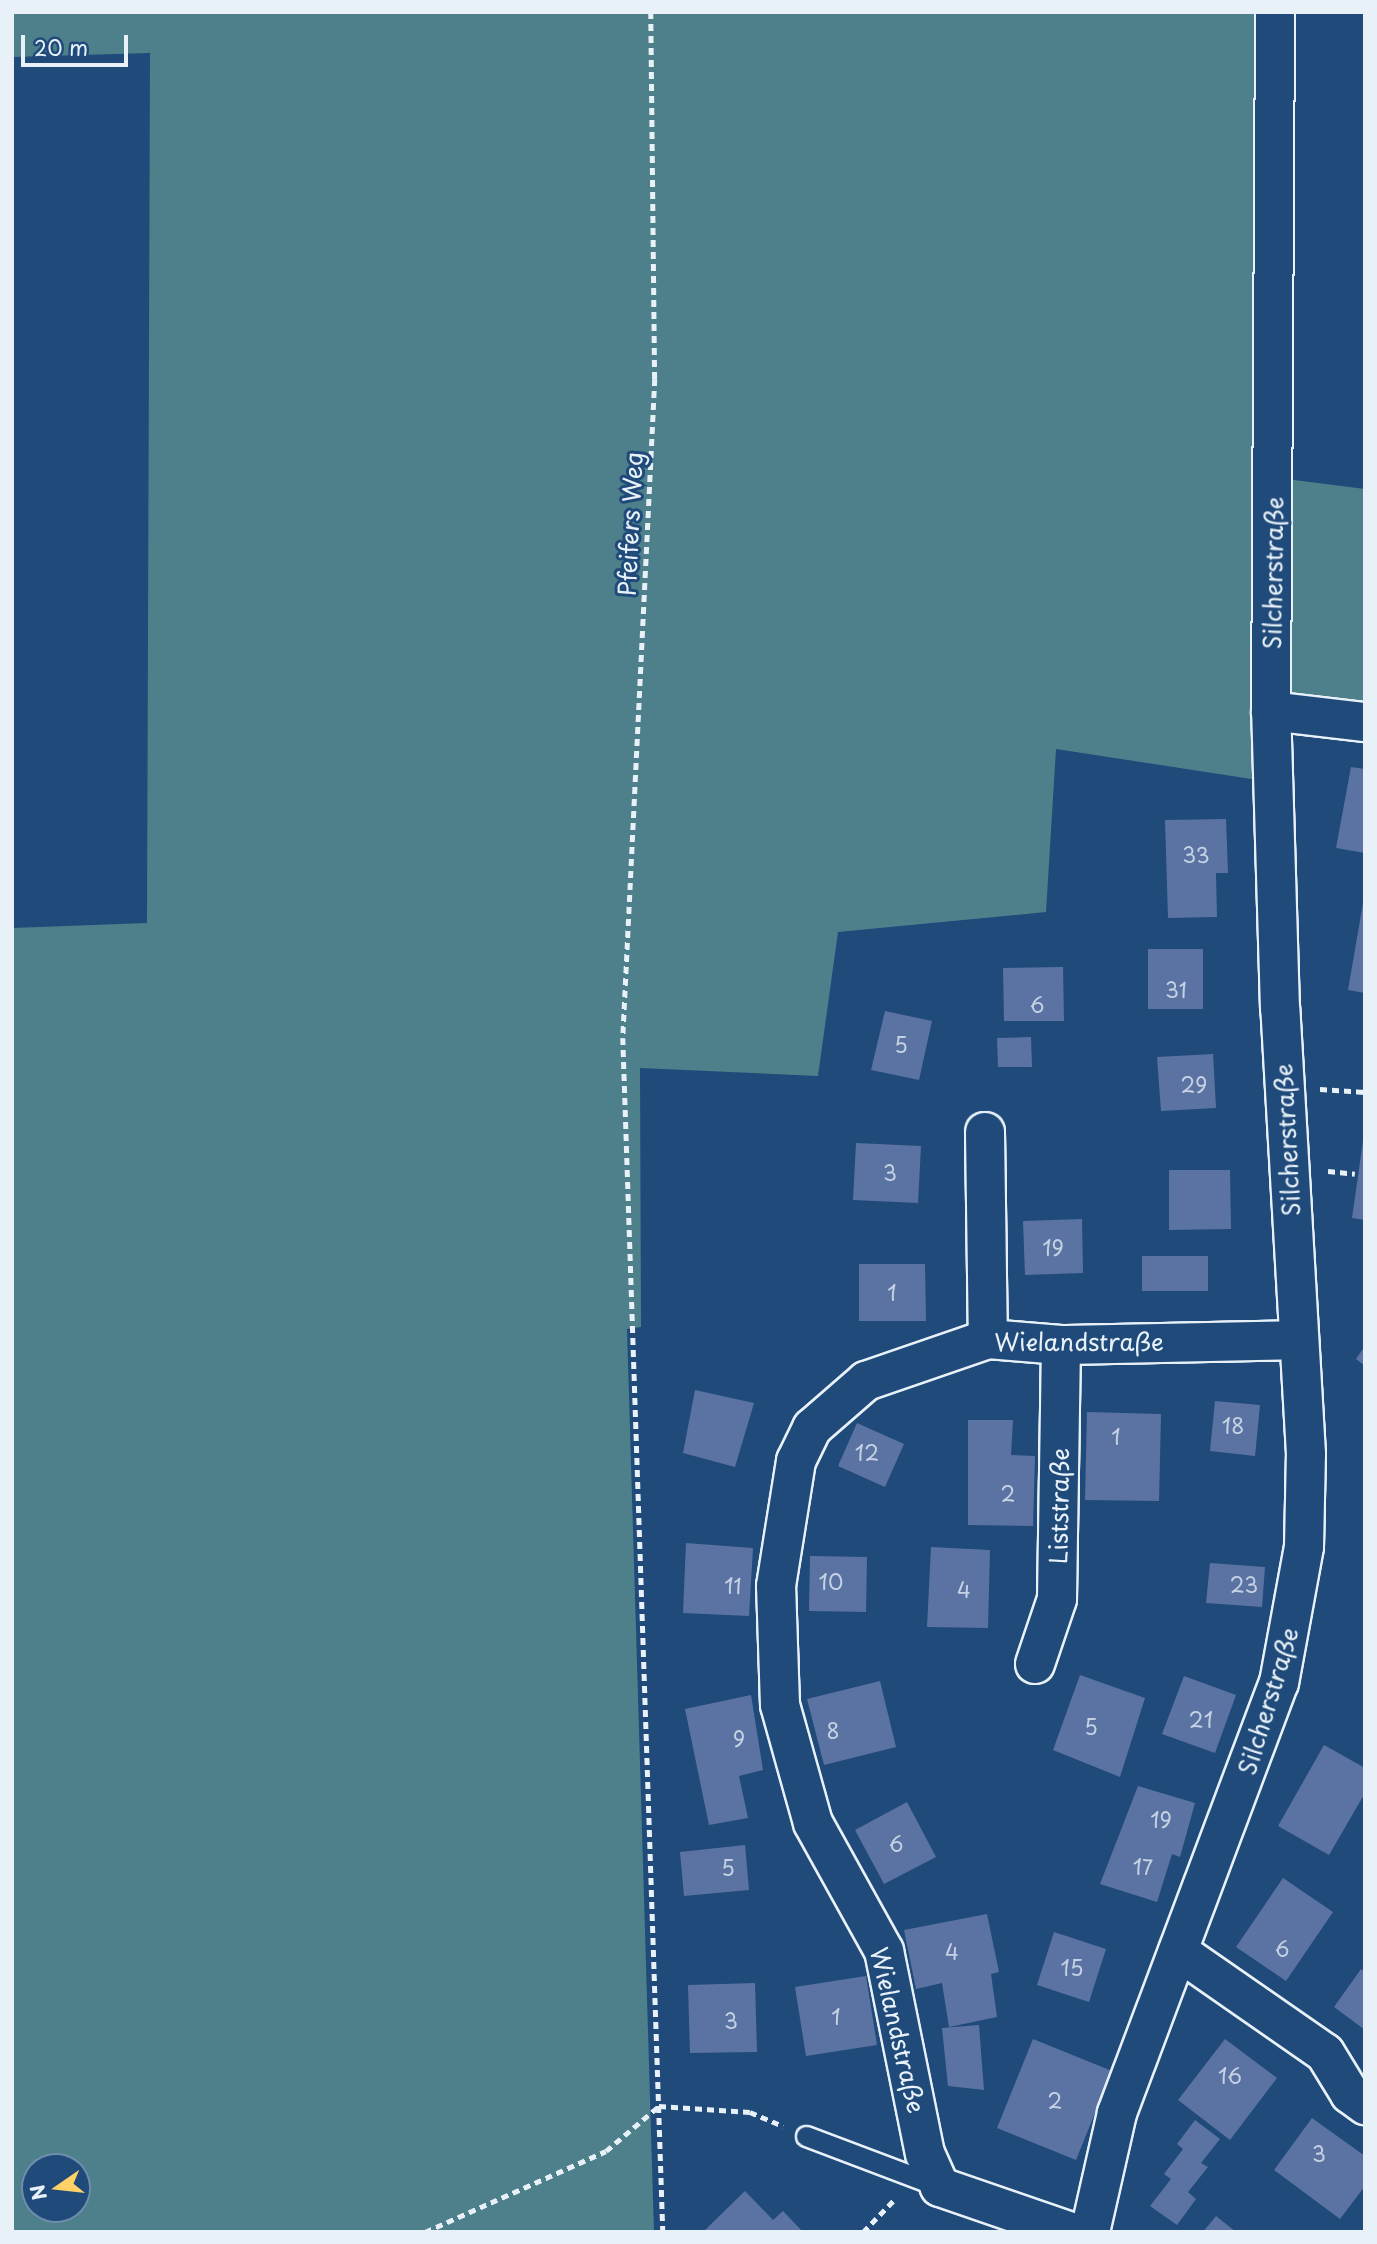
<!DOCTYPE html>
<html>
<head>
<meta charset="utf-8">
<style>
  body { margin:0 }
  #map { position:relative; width:1377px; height:2244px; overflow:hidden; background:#1f4a7a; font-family:"Playpen Sans",sans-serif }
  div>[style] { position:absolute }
  .green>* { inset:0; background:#4e808c }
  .building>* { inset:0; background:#5b73a3 }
  .path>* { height:4.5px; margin-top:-2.25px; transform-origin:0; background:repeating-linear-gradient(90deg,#e8f1f8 0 7px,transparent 0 12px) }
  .roads { filter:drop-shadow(2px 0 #e8f1f8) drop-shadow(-2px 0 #e8f1f8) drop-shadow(0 2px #e8f1f8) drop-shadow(0 -2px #e8f1f8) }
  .lane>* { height:19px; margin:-9.5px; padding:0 9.5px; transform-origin:9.5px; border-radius:9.5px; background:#1f4a7a }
  .street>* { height:38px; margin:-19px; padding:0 19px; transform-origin:19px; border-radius:19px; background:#1f4a7a }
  span { translate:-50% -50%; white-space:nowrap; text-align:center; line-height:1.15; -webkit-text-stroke:6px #1f4a7a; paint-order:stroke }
  .number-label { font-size:21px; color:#c5d2e3 }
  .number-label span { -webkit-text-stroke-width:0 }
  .street-label { font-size:24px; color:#e8f1f8 }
  .frame { position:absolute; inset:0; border:14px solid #e8f1f8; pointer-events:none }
  .north { position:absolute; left:21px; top:2153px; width:70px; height:70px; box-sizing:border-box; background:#1f4a7a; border:2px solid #6f8dac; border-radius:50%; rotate:256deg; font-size:19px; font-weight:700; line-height:28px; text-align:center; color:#e8f1f8 }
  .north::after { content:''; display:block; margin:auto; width:24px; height:32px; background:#ffd166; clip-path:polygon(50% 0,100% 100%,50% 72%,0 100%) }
  .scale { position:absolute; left:21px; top:35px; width:107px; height:32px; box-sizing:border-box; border:4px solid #e8f1f8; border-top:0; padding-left:9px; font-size:21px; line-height:24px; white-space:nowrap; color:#e8f1f8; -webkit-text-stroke:5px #1f4a7a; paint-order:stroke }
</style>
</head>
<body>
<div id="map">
  <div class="green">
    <i style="clip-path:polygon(evenodd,12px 12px,1259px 12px,1258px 780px,1056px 749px,1046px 912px,838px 932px,818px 1076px,640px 1068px,641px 1327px,627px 1329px,654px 2232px,12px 2232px,12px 928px,147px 923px,150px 53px,12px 57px,12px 12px,35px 2167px,77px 2167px,77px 2209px,35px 2209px,35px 2167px)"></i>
    <i style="clip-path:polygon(1286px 479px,1365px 489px,1365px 705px,1290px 695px)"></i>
  </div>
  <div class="building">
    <i style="clip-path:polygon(1351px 767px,1365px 769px,1365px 853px,1336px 848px)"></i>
    <i style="clip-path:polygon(1226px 819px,1228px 873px,1216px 873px,1217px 917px,1168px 918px,1165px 820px)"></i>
    <i style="clip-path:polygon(1363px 903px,1365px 903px,1365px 993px,1348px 990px)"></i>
    <i style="clip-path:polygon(1148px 949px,1203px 949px,1203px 1009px,1148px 1009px)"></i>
    <i style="clip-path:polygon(1063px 967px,1064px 1021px,1004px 1021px,1003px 968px)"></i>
    <i style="clip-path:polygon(885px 1011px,932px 1021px,919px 1080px,871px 1070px)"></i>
    <i style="clip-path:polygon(1031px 1037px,1032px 1067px,998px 1067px,997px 1038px)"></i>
    <i style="clip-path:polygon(1213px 1054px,1216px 1108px,1161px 1111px,1157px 1057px)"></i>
    <i style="clip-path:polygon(1363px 1141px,1365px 1142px,1365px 1220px,1352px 1218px)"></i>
    <i style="clip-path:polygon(856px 1143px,921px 1146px,918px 1203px,853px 1200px)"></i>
    <i style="clip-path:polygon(1169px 1170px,1230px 1170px,1231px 1229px,1169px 1230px)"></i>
    <i style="clip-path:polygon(1082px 1219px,1083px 1273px,1025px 1275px,1023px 1221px)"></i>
    <i style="clip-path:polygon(1142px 1256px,1208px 1256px,1208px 1291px,1142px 1291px)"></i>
    <i style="clip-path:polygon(859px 1264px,925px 1264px,926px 1321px,859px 1321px)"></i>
    <i style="clip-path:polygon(1365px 1346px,1365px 1366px,1356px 1359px)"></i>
    <i style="clip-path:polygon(695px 1390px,754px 1403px,735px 1467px,683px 1453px)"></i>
    <i style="clip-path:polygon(1215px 1401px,1260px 1405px,1255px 1456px,1210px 1451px)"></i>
    <i style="clip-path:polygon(1087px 1412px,1161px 1414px,1159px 1501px,1085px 1500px)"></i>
    <i style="clip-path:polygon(968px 1420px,1013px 1420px,1011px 1455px,1035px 1456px,1033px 1526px,968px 1525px)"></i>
    <i style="clip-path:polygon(857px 1423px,904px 1444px,885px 1487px,838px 1466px)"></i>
    <i style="clip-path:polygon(686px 1543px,753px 1548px,749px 1616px,683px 1613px)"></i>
    <i style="clip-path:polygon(931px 1547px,990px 1550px,988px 1628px,927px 1627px)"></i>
    <i style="clip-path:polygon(810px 1556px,867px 1557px,866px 1612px,809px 1611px)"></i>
    <i style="clip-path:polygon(1210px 1563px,1265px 1567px,1262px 1607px,1206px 1603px)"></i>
    <i style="clip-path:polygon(1080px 1675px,1145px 1698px,1120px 1777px,1053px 1750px)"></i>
    <i style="clip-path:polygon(1184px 1676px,1236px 1695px,1215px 1753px,1162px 1734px)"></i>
    <i style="clip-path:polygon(880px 1681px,896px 1747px,824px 1765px,807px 1699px)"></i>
    <i style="clip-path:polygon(751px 1695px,763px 1770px,739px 1776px,748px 1818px,709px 1825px,685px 1709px)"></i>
    <i style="clip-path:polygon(1324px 1745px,1365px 1768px,1365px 1793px,1329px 1855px,1278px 1826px)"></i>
    <i style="clip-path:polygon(1138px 1786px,1195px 1803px,1180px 1857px,1172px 1854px,1157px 1902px,1100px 1884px)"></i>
    <i style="clip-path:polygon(907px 1802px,936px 1857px,884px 1884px,855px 1830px)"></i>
    <i style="clip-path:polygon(745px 1845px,749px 1890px,684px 1896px,680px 1852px)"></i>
    <i style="clip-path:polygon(1283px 1878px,1333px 1912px,1286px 1981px,1236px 1947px)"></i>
    <i style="clip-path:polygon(987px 1914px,999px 1972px,991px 1974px,997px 2017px,949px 2027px,942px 1983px,916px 1989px,904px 1930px)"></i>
    <i style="clip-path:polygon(1054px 1932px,1106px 1949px,1089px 2002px,1037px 1985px)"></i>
    <i style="clip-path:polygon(1361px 1969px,1365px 1972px,1365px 2030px,1334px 2007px)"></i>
    <i style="clip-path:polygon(866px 1976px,877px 2045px,806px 2056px,795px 1987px)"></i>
    <i style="clip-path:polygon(755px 1983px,757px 2052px,690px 2053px,688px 1985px)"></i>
    <i style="clip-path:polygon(979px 2025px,984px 2090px,948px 2086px,942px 2028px)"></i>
    <i style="clip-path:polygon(1033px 2039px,1112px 2071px,1076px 2160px,997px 2128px)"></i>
    <i style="clip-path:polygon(1225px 2039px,1277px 2078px,1230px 2140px,1178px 2100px)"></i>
    <i style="clip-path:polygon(1312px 2118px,1365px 2156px,1365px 2186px,1340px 2219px,1274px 2170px)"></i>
    <i style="clip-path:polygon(1195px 2120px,1220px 2139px,1201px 2163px,1208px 2167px,1188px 2192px,1196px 2199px,1177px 2225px,1150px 2206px,1171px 2179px,1164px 2174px,1183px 2149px,1177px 2144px)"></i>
    <i style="clip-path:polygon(745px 2191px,773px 2220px,783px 2211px,803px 2232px,703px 2232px)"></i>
    <i style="clip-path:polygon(1216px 2216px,1236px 2232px,1203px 2232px)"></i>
  </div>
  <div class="path">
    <i style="left:651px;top:12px;width:367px;rotate:89.4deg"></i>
    <i style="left:655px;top:379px;width:660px;rotate:92.78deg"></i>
    <i style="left:623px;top:1038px;width:1195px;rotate:88.08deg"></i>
    <i style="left:1320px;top:1089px;width:45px;rotate:3.8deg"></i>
    <i style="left:1328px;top:1171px;width:27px;rotate:6deg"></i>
    <i style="left:425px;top:2232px;width:198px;rotate:-24.1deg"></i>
    <i style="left:606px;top:2151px;width:70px;rotate:-40.3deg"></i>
    <i style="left:659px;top:2106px;width:91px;rotate:3.8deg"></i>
    <i style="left:750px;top:2112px;width:36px;rotate:23deg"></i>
    <i style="left:863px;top:2232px;width:45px;rotate:-45.9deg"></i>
  </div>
  <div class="roads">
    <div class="lane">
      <i style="left:806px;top:2136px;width:139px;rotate:20.7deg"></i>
    </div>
    <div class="street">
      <i style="left:1271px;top:711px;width:95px;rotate:6.7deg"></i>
      <i style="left:985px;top:1132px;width:207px;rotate:89.2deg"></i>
      <i style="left:1035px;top:1664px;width:69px;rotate:-71.3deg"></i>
      <i style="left:1057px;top:1599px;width:254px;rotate:-89.1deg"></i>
      <i style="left:1178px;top:1951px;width:179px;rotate:34.8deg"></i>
      <i style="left:1325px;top:2053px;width:48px;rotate:58.6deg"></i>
      <i style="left:1350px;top:2094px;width:19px;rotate:36deg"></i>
      <i style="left:1071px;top:2232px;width:139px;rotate:-161deg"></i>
      <i style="left:940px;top:2187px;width:36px;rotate:-114deg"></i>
      <i style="left:925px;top:2154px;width:207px;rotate:-101.4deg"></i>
      <i style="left:884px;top:1951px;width:146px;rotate:-119deg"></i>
      <i style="left:813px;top:1823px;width:123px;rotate:-105.6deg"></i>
      <i style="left:780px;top:1705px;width:119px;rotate:-91.9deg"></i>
      <i style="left:776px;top:1586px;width:127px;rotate:-80.9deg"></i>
      <i style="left:796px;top:1461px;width:37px;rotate:-64deg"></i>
      <i style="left:812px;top:1428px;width:72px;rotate:-41deg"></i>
      <i style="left:866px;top:1381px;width:129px;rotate:-19deg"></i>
      <i style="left:988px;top:1339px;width:73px;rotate:4.7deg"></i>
      <i style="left:1061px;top:1345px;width:236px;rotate:-1.2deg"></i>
      <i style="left:1090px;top:2232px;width:122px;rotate:-77.2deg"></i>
      <i style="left:1117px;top:2113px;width:460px;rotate:-69.4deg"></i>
      <i style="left:1279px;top:1683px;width:138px;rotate:-79.6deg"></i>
      <i style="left:1304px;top:1547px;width:93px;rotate:-88.8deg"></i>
      <i style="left:1306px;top:1454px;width:446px;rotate:-93.3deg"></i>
      <i style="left:1280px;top:1009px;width:298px;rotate:-91.7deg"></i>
      <i style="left:1271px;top:711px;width:699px;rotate:-89.67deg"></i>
    </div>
  </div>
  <div class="number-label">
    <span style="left:1196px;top:854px">33</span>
    <span style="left:1176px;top:989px">31</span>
    <span style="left:1037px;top:1004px">6</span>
    <span style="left:901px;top:1044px">5</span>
    <span style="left:1194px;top:1084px">29</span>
    <span style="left:890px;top:1172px">3</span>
    <span style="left:1053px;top:1247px">19</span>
    <span style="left:892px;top:1292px">1</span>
    <span style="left:1233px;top:1425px">18</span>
    <span style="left:1116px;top:1436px">1</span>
    <span style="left:867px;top:1452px">12</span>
    <span style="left:1008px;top:1493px">2</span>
    <span style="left:831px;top:1581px">10</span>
    <span style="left:1244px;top:1584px">23</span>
    <span style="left:733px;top:1585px">11</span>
    <span style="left:964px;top:1589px">4</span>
    <span style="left:1201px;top:1719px">21</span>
    <span style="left:1091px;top:1726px">5</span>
    <span style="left:833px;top:1730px">8</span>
    <span style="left:739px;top:1738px">9</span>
    <span style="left:1161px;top:1819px">19</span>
    <span style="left:896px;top:1843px">6</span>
    <span style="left:1143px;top:1866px">17</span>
    <span style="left:728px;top:1867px">5</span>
    <span style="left:1282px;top:1948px">6</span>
    <span style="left:952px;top:1951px">4</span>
    <span style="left:1072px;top:1967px">15</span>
    <span style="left:836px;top:2016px">1</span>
    <span style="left:731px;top:2020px">3</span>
    <span style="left:1230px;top:2075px">16</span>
    <span style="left:1055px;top:2100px">2</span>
    <span style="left:1319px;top:2153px">3</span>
  </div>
  <div class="street-label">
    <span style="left:630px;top:524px;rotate:-87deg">Pfeifers Weg</span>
    <span style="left:1273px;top:573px;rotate:-89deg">Silcherstraße</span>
    <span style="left:1287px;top:1140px;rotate:-93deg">Silcherstraße</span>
    <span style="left:1079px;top:1342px">Wielandstraße</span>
    <span style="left:1059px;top:1506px;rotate:-89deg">Liststraße</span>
    <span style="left:1268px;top:1701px;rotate:-73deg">Silcherstraße</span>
    <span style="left:898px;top:2030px;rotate:77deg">Wielandstraße</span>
  </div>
  <div class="frame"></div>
  <div class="north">N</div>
  <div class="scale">20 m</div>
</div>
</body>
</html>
